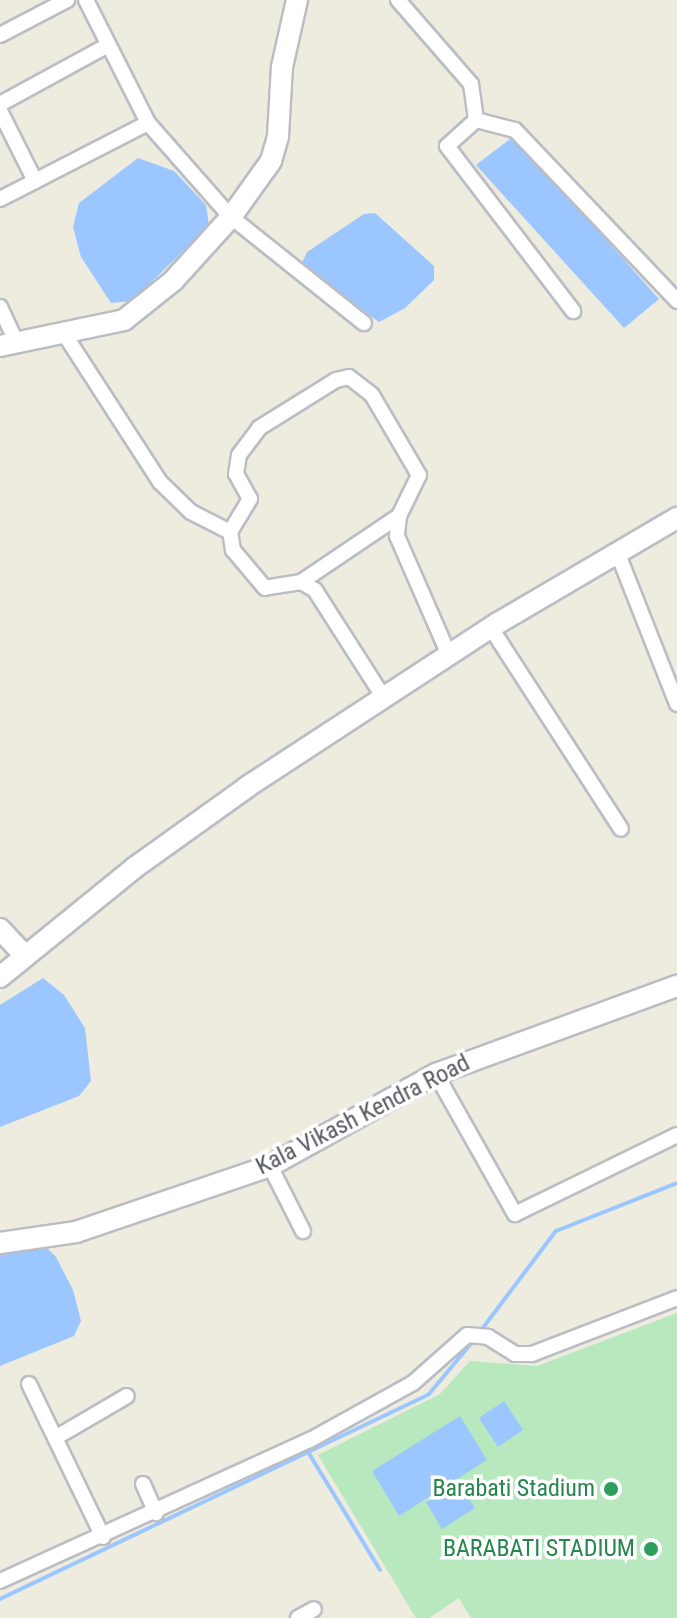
<!DOCTYPE html>
<html>
<head>
<meta charset="utf-8">
<style>
  body { margin:0 }
  #map { position:relative; width:677px; height:1618px; overflow:hidden; background:#edecde; font-family:"Roboto Condensed",sans-serif }
  div>[style] { position:absolute }
  .green>* { inset:0; background:#b7e8be }
  .water>* { inset:0; background:#9cc6ff }
  .stream>* { height:4px; margin:-2px; padding:0 2px; transform-origin:2px; border-radius:2px; background:#9cc6ff }
  .roads { filter:drop-shadow(2px 0 #bbbdc4) drop-shadow(-2px 0 #bbbdc4) drop-shadow(0 2px #bbbdc4) drop-shadow(0 -2px #bbbdc4) }
  .street>* { height:14px; margin:-7px; padding:0 7px; transform-origin:7px; border-radius:7px; background:#fff }
  .secondary>* { height:20px; margin:-10px; padding:0 10px; transform-origin:10px; border-radius:10px; background:#fff }
  .dots>* { width:22px; height:22px; translate:-50% -50%; box-sizing:border-box; border:4px solid #fff; border-radius:50% }
  span { translate:-50% -50%; white-space:nowrap; text-align:center; line-height:1.15; -webkit-text-stroke:7px #fff; paint-order:stroke }
  .street-label { font-size:24px; color:#575a61 }
  .leisure-label { font-size:24px; color:#27864d }
  .right { translate:-100% -50%; text-align:right }
</style>
</head>
<body>
<div id="map">
  <div class="green">
    <i style="clip-path:polygon(677px 1313px,677px 1618px,471px 1618px,459px 1598px,429px 1618px,416px 1618px,318px 1455px,440px 1394px,470px 1361px,537px 1366px)"></i>
  </div>
  <div class="water">
    <i style="clip-path:polygon(514px 136px,659px 299px,624px 328px,476px 165px)"></i>
    <i style="clip-path:polygon(138px 158px,174px 171px,206px 205px,209px 226px,132px 301px,111px 303px,81px 257px,73px 227px,79px 203px)"></i>
    <i style="clip-path:polygon(375px 213px,434px 266px,434px 280px,405px 308px,379px 322px,301px 265px,307px 252px,364px 214px)"></i>
    <i style="clip-path:polygon(43px 978px,64px 995px,85px 1028px,91px 1081px,79px 1096px,0 1127px,0 1005px)"></i>
    <i style="clip-path:polygon(38px 1239px,56px 1257px,73px 1290px,81px 1321px,74px 1336px,0 1366px,0 1248px)"></i>
    <i style="clip-path:polygon(504px 1401px,523px 1430px,498px 1447px,479px 1418px)"></i>
    <i style="clip-path:polygon(460px 1416px,487px 1460px,399px 1516px,372px 1471px)"></i>
    <i style="clip-path:polygon(458px 1482px,475px 1508px,442px 1529px,426px 1502px)"></i>
  </div>
  <div class="stream">
    <i style="left:479px;top:1333px;width:128px;rotate:-53deg"></i>
    <i style="left:556px;top:1231px;width:130px;rotate:-21.6deg"></i>
    <i style="left:308px;top:1452px;width:138px;rotate:58.6deg"></i>
    <i style="left:0;top:1599px;width:475px;rotate:-25.5deg"></i>
    <i style="left:429px;top:1394px;width:70px;rotate:-50.2deg"></i>
  </div>
  <div class="roads">
    <div class="street">
      <i style="left:86px;top:0;width:138px;rotate:63.2deg"></i>
      <i style="left:148px;top:123px;width:125px;rotate:48.6deg"></i>
      <i style="left:231px;top:217px;width:170px;rotate:38.6deg"></i>
      <i style="left:398px;top:0;width:111px;rotate:49deg"></i>
      <i style="left:471px;top:84px;width:36px;rotate:82deg"></i>
      <i style="left:476px;top:120px;width:40px;rotate:14.4deg"></i>
      <i style="left:515px;top:130px;width:236px;rotate:46.5deg"></i>
      <i style="left:0;top:35px;width:76px;rotate:-27.6deg"></i>
      <i style="left:0;top:104px;width:123px;rotate:-28.6deg"></i>
      <i style="left:0;top:111px;width:78px;rotate:63.4deg"></i>
      <i style="left:35px;top:181px;width:127px;rotate:-27.2deg"></i>
      <i style="left:476px;top:120px;width:39px;rotate:138deg"></i>
      <i style="left:447px;top:146px;width:208px;rotate:52.6deg"></i>
      <i style="left:0;top:199px;width:39px;rotate:-27deg"></i>
      <i style="left:0;top:307px;width:40px;rotate:65deg"></i>
      <i style="left:65px;top:335px;width:175px;rotate:57.1deg"></i>
      <i style="left:160px;top:482px;width:43px;rotate:44.1deg"></i>
      <i style="left:191px;top:512px;width:44px;rotate:27.1deg"></i>
      <i style="left:618px;top:554px;width:161px;rotate:68.5deg"></i>
      <i style="left:301px;top:582px;width:118px;rotate:-34deg"></i>
      <i style="left:491px;top:628px;width:239px;rotate:57.1deg"></i>
      <i style="left:384px;top:698px;width:128px;rotate:-122.6deg"></i>
      <i style="left:315px;top:590px;width:16px;rotate:-150deg"></i>
      <i style="left:301px;top:582px;width:36px;rotate:171deg"></i>
      <i style="left:265px;top:588px;width:50px;rotate:-130.1deg"></i>
      <i style="left:233px;top:550px;width:18px;rotate:-99deg"></i>
      <i style="left:230px;top:532px;width:39px;rotate:-59deg"></i>
      <i style="left:250px;top:499px;width:29px;rotate:-119deg"></i>
      <i style="left:236px;top:474px;width:19px;rotate:-81deg"></i>
      <i style="left:239px;top:455px;width:34px;rotate:-53deg"></i>
      <i style="left:259px;top:428px;width:91px;rotate:-31.9deg"></i>
      <i style="left:336px;top:380px;width:13px;rotate:-13deg"></i>
      <i style="left:349px;top:377px;width:29px;rotate:38deg"></i>
      <i style="left:372px;top:395px;width:93px;rotate:59.6deg"></i>
      <i style="left:419px;top:475px;width:46px;rotate:116deg"></i>
      <i style="left:399px;top:516px;width:20px;rotate:96deg"></i>
      <i style="left:397px;top:536px;width:130px;rotate:66.4deg"></i>
      <i style="left:436px;top:1074px;width:161px;rotate:60.6deg"></i>
      <i style="left:515px;top:1214px;width:180px;rotate:-26deg"></i>
      <i style="left:270px;top:1166px;width:73px;rotate:63.1deg"></i>
      <i style="left:29px;top:1384px;width:170px;rotate:64.2deg"></i>
      <i style="left:55px;top:1438px;width:83px;rotate:-30.3deg"></i>
      <i style="left:143px;top:1484px;width:32px;rotate:66deg"></i>
      <i style="left:0;top:1581px;width:341px;rotate:-24.5deg"></i>
      <i style="left:310px;top:1440px;width:118px;rotate:-29deg"></i>
      <i style="left:413px;top:1383px;width:72px;rotate:-41.6deg"></i>
      <i style="left:467px;top:1335px;width:21px;rotate:5deg"></i>
      <i style="left:488px;top:1337px;width:32px;rotate:32deg"></i>
      <i style="left:515px;top:1354px;width:17px"></i>
      <i style="left:532px;top:1354px;width:155px;rotate:-21.1deg"></i>
      <i style="left:298px;top:1618px;width:18px;rotate:-29deg"></i>
    </div>
    <div class="secondary">
      <i style="left:0;top:346px;width:127px;rotate:-11.8deg"></i>
      <i style="left:124px;top:320px;width:63px;rotate:-38.5deg"></i>
      <i style="left:173px;top:281px;width:86px;rotate:-47.8deg"></i>
      <i style="left:231px;top:217px;width:69px;rotate:-54.5deg"></i>
      <i style="left:271px;top:161px;width:26px;rotate:-74deg"></i>
      <i style="left:278px;top:136px;width:69px;rotate:-86.7deg"></i>
      <i style="left:282px;top:67px;width:69px;rotate:-77.4deg"></i>
      <i style="left:0;top:929px;width:35px;rotate:47deg"></i>
      <i style="left:0;top:977px;width:173px;rotate:-39.1deg"></i>
      <i style="left:134px;top:868px;width:139px;rotate:-35.6deg"></i>
      <i style="left:247px;top:787px;width:300px;rotate:-33.2deg"></i>
      <i style="left:498px;top:623px;width:208px;rotate:-30.4deg"></i>
      <i style="left:0;top:1243px;width:77px;rotate:-8.2deg"></i>
      <i style="left:76px;top:1232px;width:205px;rotate:-18.8deg"></i>
      <i style="left:270px;top:1166px;width:190px;rotate:-29deg"></i>
      <i style="left:436px;top:1074px;width:257px;rotate:-20.1deg"></i>
    </div>
  </div>
  <div class="dots">
    <i style="left:611px;top:1489px;background:#2e9e5b"></i>
    <i style="left:651px;top:1549px;background:#2e9e5b"></i>
  </div>
  <div class="street-label">
    <span style="left:363px;top:1115px;rotate:-27deg">Kala Vikash Kendra Road</span>
  </div>
  <div class="leisure-label">
    <span class="right" style="left:595px;top:1489px">Barabati Stadium</span>
    <span class="right" style="left:635px;top:1549px">BARABATI STADIUM</span>
  </div>
</div>
</body>
</html>
